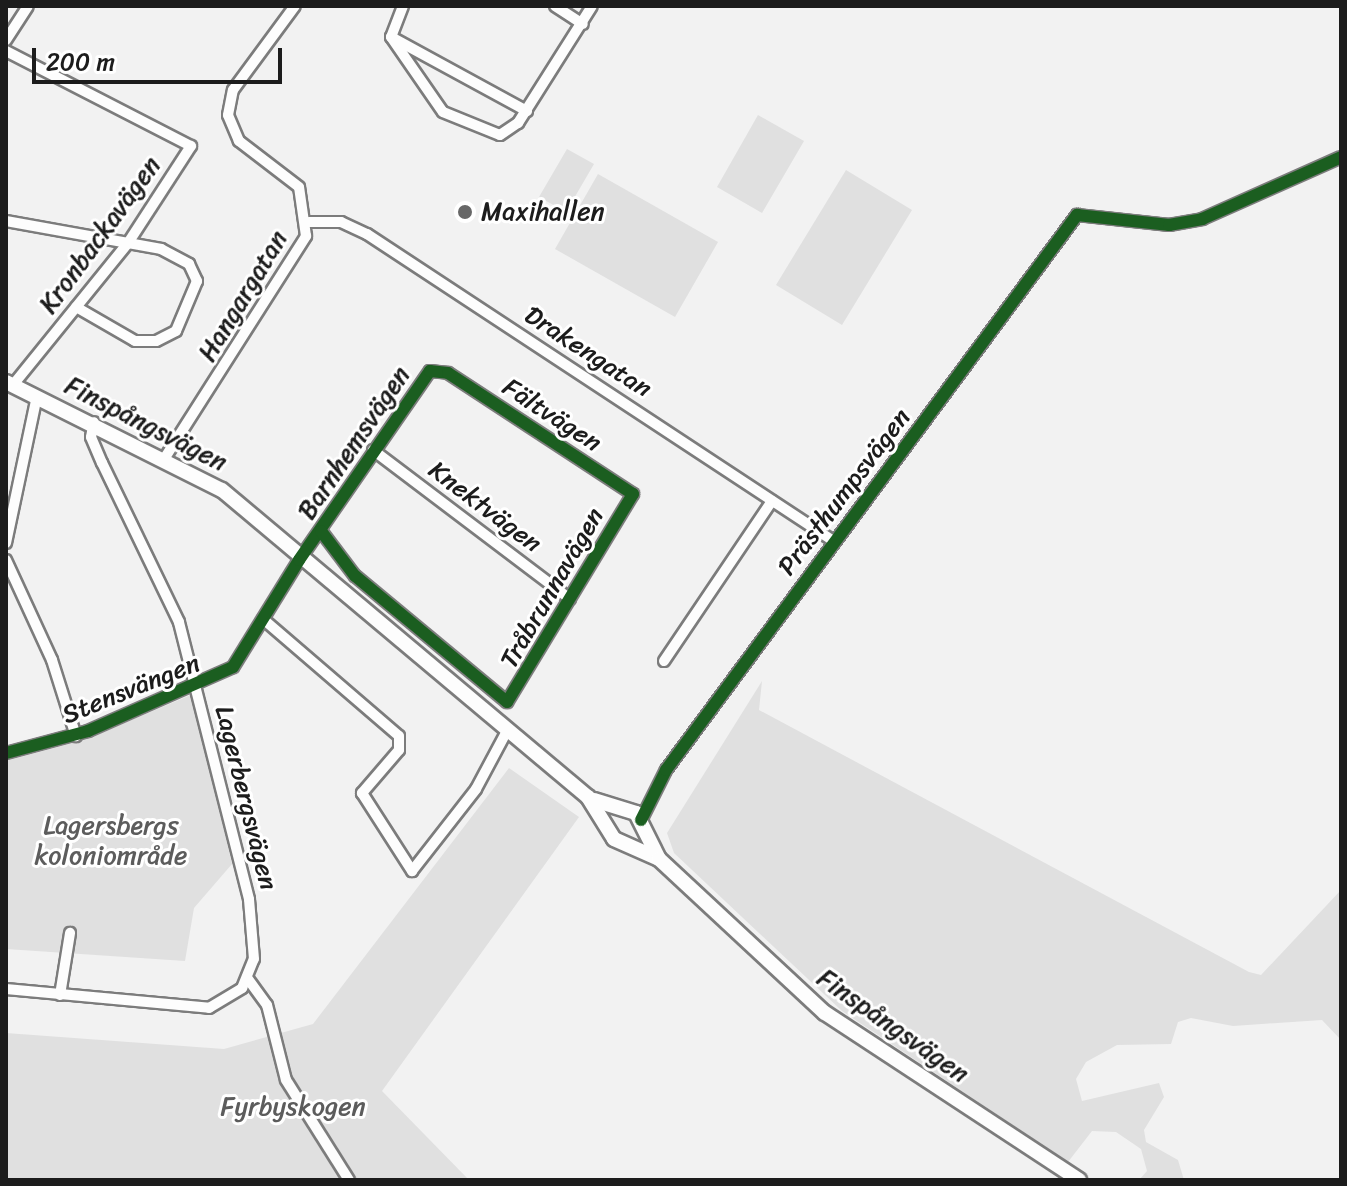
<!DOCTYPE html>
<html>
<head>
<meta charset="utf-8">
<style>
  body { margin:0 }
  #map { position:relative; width:1347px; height:1186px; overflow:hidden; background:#f2f2f2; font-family:Sriracha,sans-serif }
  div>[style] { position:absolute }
  .green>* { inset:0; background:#e0e0e0 }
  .roads { filter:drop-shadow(2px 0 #7c7c7c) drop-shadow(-2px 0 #7c7c7c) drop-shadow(0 2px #7c7c7c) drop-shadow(0 -2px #7c7c7c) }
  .minor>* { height:10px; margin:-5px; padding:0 5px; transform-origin:5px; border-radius:5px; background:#fdfdfd }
  .major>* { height:14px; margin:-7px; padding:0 7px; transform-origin:7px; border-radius:7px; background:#fdfdfd }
  .cycleway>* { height:12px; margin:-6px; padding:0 6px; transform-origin:6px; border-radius:6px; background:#1b5e20 }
  .dots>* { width:22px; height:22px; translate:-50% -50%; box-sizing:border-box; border:4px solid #fff; border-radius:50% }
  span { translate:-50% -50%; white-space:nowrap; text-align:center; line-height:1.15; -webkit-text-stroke:6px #fff; paint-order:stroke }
  .poi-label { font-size:26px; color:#1c1c1c }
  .left { translate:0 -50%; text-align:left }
  .street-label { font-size:26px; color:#1c1c1c }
  .park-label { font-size:26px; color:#5c5c5c }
  .frame { position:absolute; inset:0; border:8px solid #1c1c1c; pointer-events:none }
  .scale { position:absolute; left:32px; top:48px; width:250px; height:36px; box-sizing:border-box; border:4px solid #1c1c1c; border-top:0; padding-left:10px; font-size:24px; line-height:28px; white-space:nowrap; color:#1c1c1c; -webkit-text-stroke:6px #fff; paint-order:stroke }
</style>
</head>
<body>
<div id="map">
  <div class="green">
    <i style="clip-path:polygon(758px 115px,804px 141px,762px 213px,717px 187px)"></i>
    <i style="clip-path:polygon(567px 149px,594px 164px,566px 212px,539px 197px)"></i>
    <i style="clip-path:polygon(846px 170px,912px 210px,842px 325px,776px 285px)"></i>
    <i style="clip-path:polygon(598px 174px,718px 242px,675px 317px,555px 249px)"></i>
    <i style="clip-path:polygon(762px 681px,759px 710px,1249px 972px,1261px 975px,1341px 890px,1341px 1040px,1322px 1020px,1233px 1026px,1191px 1018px,1178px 1022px,1171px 1044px,1117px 1045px,1086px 1062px,1076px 1079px,1082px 1101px,1159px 1083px,1164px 1097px,1144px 1130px,1146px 1142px,1178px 1160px,1184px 1180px,1139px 1180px,1147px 1171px,1141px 1149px,1116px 1132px,1092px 1131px,1068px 1162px,842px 1011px,674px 853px,667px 833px)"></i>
    <i style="clip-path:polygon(193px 694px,232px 864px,194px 908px,185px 961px,6px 949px,6px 759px,91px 737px)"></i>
    <i style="clip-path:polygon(509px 768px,579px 817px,382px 1091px,469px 1180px,6px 1180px,6px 1033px,224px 1049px,313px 1024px)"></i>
  </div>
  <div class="roads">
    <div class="minor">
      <i style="left:403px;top:6px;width:33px;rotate:111deg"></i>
      <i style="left:391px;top:37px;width:155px;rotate:28.6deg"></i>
      <i style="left:555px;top:6px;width:33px;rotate:33deg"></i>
      <i style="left:391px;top:37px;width:91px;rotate:55.3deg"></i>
      <i style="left:443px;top:112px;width:61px;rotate:22deg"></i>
      <i style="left:500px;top:135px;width:22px;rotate:-34deg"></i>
      <i style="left:518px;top:123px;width:138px;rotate:-57.7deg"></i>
      <i style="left:6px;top:40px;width:40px;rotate:-57.1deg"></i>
      <i style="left:6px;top:51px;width:208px;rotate:27.2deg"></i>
      <i style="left:191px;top:146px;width:116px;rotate:123deg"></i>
      <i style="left:128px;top:243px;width:183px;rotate:129deg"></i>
      <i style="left:6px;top:221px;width:158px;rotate:10.2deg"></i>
      <i style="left:161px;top:249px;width:32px;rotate:28deg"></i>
      <i style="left:189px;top:264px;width:19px;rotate:65deg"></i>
      <i style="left:197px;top:281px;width:54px;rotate:112.8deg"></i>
      <i style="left:176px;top:331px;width:22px;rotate:153deg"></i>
      <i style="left:156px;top:341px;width:21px;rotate:180deg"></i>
      <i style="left:135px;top:341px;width:68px;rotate:-150deg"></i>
      <i style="left:309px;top:222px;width:32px"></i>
      <i style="left:341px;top:222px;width:29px;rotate:25deg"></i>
      <i style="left:367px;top:234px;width:560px;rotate:33.35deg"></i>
      <i style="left:373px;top:450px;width:247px;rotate:37.1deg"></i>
      <i style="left:166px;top:456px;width:261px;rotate:-57.5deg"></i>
      <i style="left:306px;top:236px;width:49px;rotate:-98.1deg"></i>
      <i style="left:299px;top:187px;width:76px;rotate:-142.5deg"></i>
      <i style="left:239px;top:141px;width:28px;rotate:-113deg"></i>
      <i style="left:228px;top:115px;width:25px;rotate:-79deg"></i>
      <i style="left:233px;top:90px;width:104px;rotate:-53.6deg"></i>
      <i style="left:6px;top:543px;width:150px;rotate:-78.1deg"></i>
      <i style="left:6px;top:560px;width:110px;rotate:65.3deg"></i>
      <i style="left:52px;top:660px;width:80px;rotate:72.5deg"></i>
      <i style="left:263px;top:619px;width:179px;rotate:40.7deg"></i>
      <i style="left:399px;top:736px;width:14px;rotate:90deg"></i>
      <i style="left:399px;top:750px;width:57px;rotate:130.7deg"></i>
      <i style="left:362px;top:793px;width:93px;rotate:57.3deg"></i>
      <i style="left:412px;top:871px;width:104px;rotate:-52deg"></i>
      <i style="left:476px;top:789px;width:68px;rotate:-61.9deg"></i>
      <i style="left:664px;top:661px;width:193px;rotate:-56deg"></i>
      <i style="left:6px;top:753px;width:85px;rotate:-15deg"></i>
      <i style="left:88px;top:731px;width:158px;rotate:-23.8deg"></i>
      <i style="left:233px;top:667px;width:126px;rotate:-58.3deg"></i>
      <i style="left:299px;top:560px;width:230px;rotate:-55.3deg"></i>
      <i style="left:430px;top:371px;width:18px;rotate:6deg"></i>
      <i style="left:448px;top:373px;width:221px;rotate:33.2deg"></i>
      <i style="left:633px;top:494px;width:243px;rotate:121.2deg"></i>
      <i style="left:507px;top:702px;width:197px;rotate:-140.3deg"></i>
      <i style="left:355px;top:576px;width:56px;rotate:-127.1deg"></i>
      <i style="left:641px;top:820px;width:56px;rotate:-63.4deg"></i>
      <i style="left:666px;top:770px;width:691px;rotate:-53.48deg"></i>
      <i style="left:1077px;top:215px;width:93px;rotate:6.2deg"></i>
      <i style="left:1169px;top:225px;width:34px;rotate:-10deg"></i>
      <i style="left:1202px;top:219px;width:152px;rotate:-24deg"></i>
      <i style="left:248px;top:979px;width:32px;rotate:54deg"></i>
      <i style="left:267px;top:1005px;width:77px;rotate:75.8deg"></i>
      <i style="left:286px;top:1080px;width:118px;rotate:57.8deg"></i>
      <i style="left:6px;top:989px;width:204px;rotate:5.3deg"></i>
      <i style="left:209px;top:1008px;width:39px;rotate:-31deg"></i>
      <i style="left:242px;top:988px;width:31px;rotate:-68deg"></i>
      <i style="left:254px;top:959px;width:60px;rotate:-94.8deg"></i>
      <i style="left:249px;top:899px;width:286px;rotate:-104.2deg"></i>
      <i style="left:179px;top:622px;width:177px;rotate:-115.8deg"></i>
      <i style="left:102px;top:463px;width:28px;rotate:-113deg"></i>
      <i style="left:91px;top:437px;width:15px;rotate:-79deg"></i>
      <i style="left:60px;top:995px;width:63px;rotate:-80.8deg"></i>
    </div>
    <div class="major">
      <i style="left:6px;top:382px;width:241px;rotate:26.6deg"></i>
      <i style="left:222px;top:490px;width:478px;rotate:40deg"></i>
      <i style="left:588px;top:797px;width:49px;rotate:58.2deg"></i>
      <i style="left:614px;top:839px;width:49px;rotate:24deg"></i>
      <i style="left:594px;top:800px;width:44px;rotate:17.2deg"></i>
      <i style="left:636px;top:813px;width:51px;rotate:63.4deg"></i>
      <i style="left:659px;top:859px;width:226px;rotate:42.9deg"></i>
      <i style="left:825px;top:1013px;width:304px;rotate:33.3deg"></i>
    </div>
  </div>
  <div class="cycleway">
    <i style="left:6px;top:753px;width:85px;rotate:-15deg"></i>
    <i style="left:88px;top:731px;width:158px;rotate:-23.8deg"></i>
    <i style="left:233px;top:667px;width:126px;rotate:-58.3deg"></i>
    <i style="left:299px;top:560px;width:230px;rotate:-55.3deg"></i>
    <i style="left:430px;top:371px;width:18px;rotate:6deg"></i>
    <i style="left:448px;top:373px;width:221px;rotate:33.2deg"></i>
    <i style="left:633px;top:494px;width:243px;rotate:121.2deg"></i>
    <i style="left:507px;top:702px;width:197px;rotate:-140.3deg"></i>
    <i style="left:355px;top:576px;width:56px;rotate:-127.1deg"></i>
    <i style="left:641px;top:820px;width:56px;rotate:-63.4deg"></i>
    <i style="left:666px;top:770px;width:691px;rotate:-53.48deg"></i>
    <i style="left:1077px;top:215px;width:93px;rotate:6.2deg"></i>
    <i style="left:1169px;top:225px;width:34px;rotate:-10deg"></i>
    <i style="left:1202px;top:219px;width:152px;rotate:-24deg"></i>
  </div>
  <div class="dots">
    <i style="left:465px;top:212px;background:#676767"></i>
  </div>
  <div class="poi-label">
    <span class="left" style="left:481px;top:212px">Maxihallen</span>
  </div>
  <div class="street-label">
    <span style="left:100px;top:235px;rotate:-54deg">Kronbackavägen</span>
    <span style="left:243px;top:296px;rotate:-59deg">Hangargatan</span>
    <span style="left:588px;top:352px;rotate:33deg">Drakengatan</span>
    <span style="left:552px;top:415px;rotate:33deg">Fältvägen</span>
    <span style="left:146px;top:424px;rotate:27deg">Finspångsvägen</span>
    <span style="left:354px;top:443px;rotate:-56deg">Barnhemsvägen</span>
    <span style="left:844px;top:492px;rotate:-53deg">Prästhumpsvägen</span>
    <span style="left:485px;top:507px;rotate:37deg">Knektvägen</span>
    <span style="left:552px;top:588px;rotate:-60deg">Tråbrunnavägen</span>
    <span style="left:131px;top:689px;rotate:-22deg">Stensvängen</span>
    <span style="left:246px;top:798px;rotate:76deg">Lagerbergsvägen</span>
    <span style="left:893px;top:1026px;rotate:35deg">Finspångsvägen</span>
  </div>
  <div class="park-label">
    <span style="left:111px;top:841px">Lagersbergs<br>koloniområde</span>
    <span style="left:293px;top:1107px">Fyrbyskogen</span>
  </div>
  <div class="frame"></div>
  <div class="scale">200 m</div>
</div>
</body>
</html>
